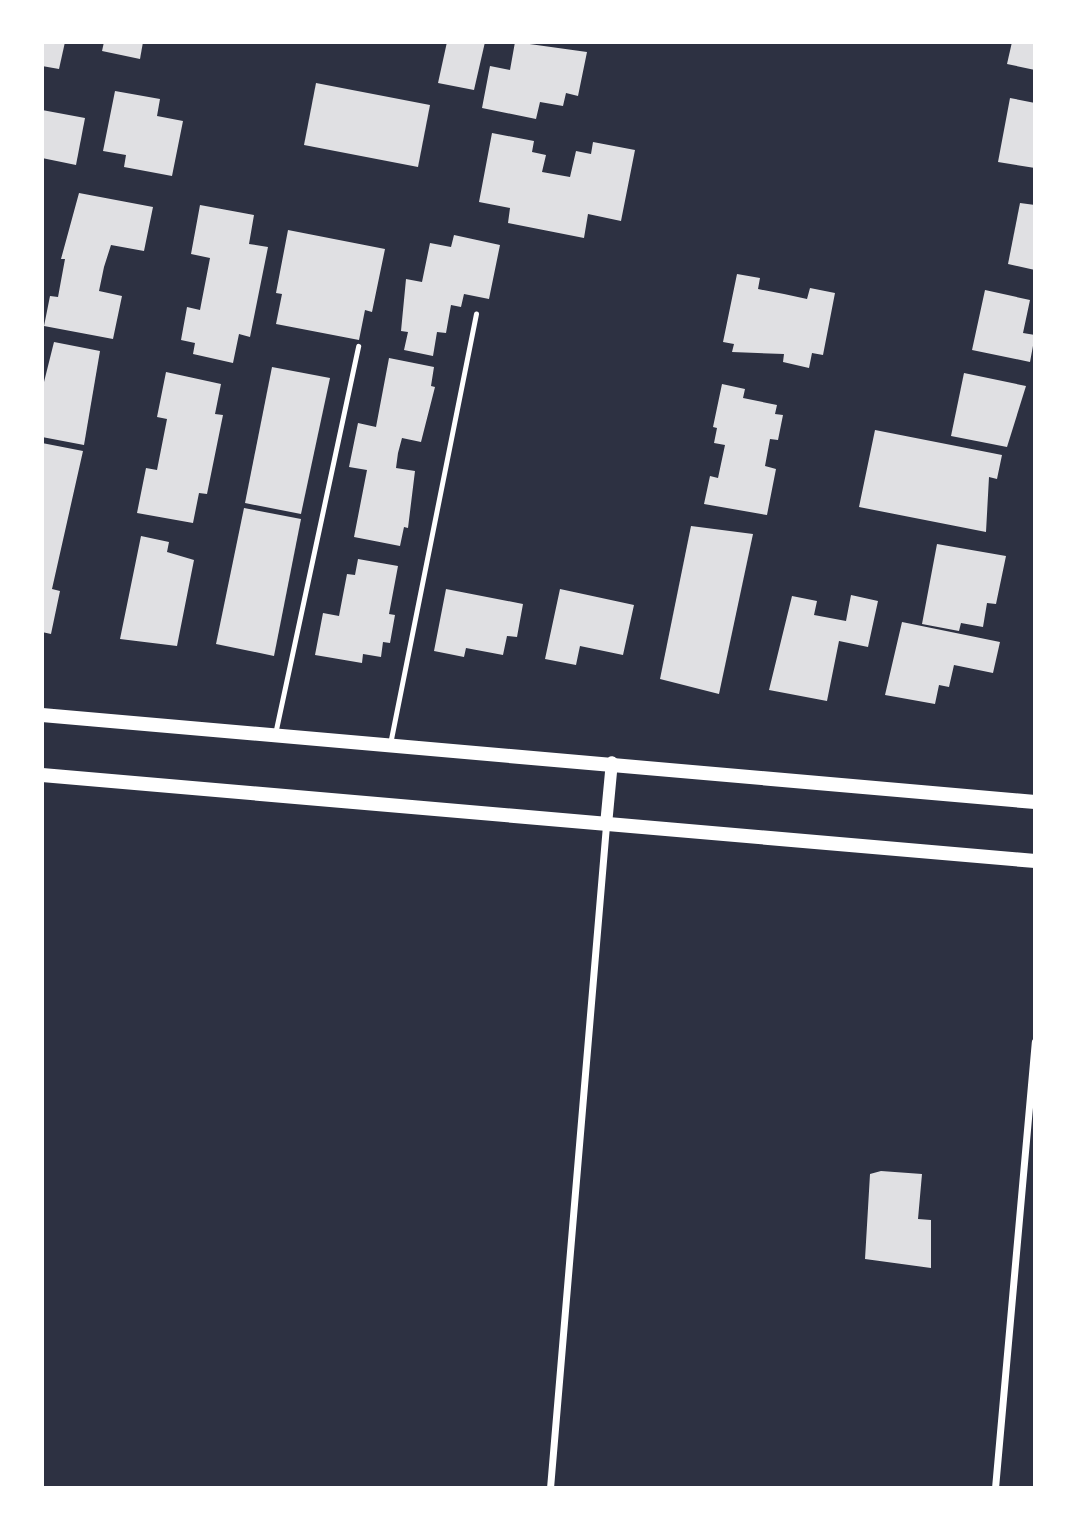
<!DOCTYPE html>
<html>
<head>
<meta charset="utf-8">
<style>
  body { margin:0 }
  #map { position:relative; width:1077px; height:1530px; overflow:hidden; background:#2d3142; font-family:Commissioner,sans-serif }
  div>[style] { position:absolute }
  .building>* { inset:0; background:#e0e0e3 }
  .service>* { height:5px; margin:-2.5px; padding:0 2.5px; transform-origin:2.5px; border-radius:2.5px; background:#fff }
  .minor>* { height:7px; margin:-3.5px; padding:0 3.5px; transform-origin:3.5px; border-radius:3.5px; background:#fff }
  .tertiary>* { height:12px; margin:-6px; padding:0 6px; transform-origin:6px; border-radius:6px; background:#fff }
  .secondary>* { height:14px; margin:-7px; padding:0 7px; transform-origin:7px; border-radius:7px; background:#fff }
  span { translate:-50% -50%; white-space:nowrap; text-align:center; line-height:1.15; -webkit-text-stroke:5px #fff; paint-order:stroke }
  .frame { position:absolute; inset:0; border:44px solid #fff; pointer-events:none }
</style>
</head>
<body>
<div id="map">
  <div class="building">
    <i style="clip-path:polygon(42px 42px,65px 42px,59px 69px,42px 66px)"></i>
    <i style="clip-path:polygon(104px 42px,143px 42px,140px 59px,102px 51px)"></i>
    <i style="clip-path:polygon(447px 42px,485px 42px,474px 90px,438px 83px)"></i>
    <i style="clip-path:polygon(515px 42px,587px 52px,578px 96px,566px 93px,563px 106px,540px 102px,536px 119px,482px 108px,490px 66px,510px 70px)"></i>
    <i style="clip-path:polygon(1012px 42px,1035px 42px,1035px 70px,1007px 64px)"></i>
    <i style="clip-path:polygon(316px 83px,430px 105px,418px 167px,304px 145px)"></i>
    <i style="clip-path:polygon(115px 91px,160px 99px,157px 116px,183px 121px,172px 176px,124px 167px,126px 155px,103px 151px)"></i>
    <i style="clip-path:polygon(1010px 98px,1035px 103px,1035px 168px,998px 162px)"></i>
    <i style="clip-path:polygon(42px 110px,85px 118px,76px 165px,42px 158px)"></i>
    <i style="clip-path:polygon(492px 133px,534px 141px,532px 152px,546px 155px,542px 172px,570px 177px,576px 151px,591px 154px,593px 142px,635px 150px,621px 221px,588px 214px,584px 238px,508px 223px,510px 208px,479px 202px)"></i>
    <i style="clip-path:polygon(79px 193px,153px 207px,144px 251px,111px 245px,104px 267px,99px 291px,122px 296px,113px 339px,44px 326px,50px 296px,58px 297px,65px 259px,61px 259px)"></i>
    <i style="clip-path:polygon(1020px 203px,1035px 205px,1035px 270px,1008px 264px)"></i>
    <i style="clip-path:polygon(200px 205px,254px 215px,249px 244px,268px 247px,250px 337px,239px 334px,233px 363px,193px 354px,195px 343px,181px 340px,187px 307px,200px 310px,210px 258px,191px 254px)"></i>
    <i style="clip-path:polygon(288px 230px,385px 249px,372px 312px,365px 310px,359px 340px,276px 324px,282px 294px,276px 293px)"></i>
    <i style="clip-path:polygon(454px 235px,500px 245px,489px 299px,464px 294px,461px 307px,451px 305px,446px 333px,437px 332px,433px 356px,404px 350px,408px 332px,401px 331px,406px 279px,422px 282px,430px 243px,451px 247px)"></i>
    <i style="clip-path:polygon(737px 274px,760px 278px,758px 289px,784px 294px,807px 299px,810px 288px,835px 293px,823px 355px,812px 353px,809px 368px,783px 362px,784px 354px,732px 352px,734px 344px,723px 342px)"></i>
    <i style="clip-path:polygon(985px 290px,1030px 300px,1023px 333px,1035px 335px,1030px 362px,972px 350px)"></i>
    <i style="clip-path:polygon(54px 342px,100px 351px,84px 445px,42px 437px,42px 390px)"></i>
    <i style="clip-path:polygon(389px 358px,434px 367px,431px 386px,435px 387px,421px 442px,402px 438px,398px 453px,396px 468px,415px 471px,408px 528px,404px 527px,400px 546px,354px 537px,367px 470px,349px 467px,358px 423px,376px 427px)"></i>
    <i style="clip-path:polygon(272px 367px,330px 378px,301px 514px,245px 503px)"></i>
    <i style="clip-path:polygon(166px 372px,221px 384px,215px 414px,223px 415px,207px 494px,199px 493px,193px 523px,137px 513px,146px 468px,157px 470px,167px 419px,157px 417px)"></i>
    <i style="clip-path:polygon(964px 373px,1026px 386px,1007px 447px,951px 436px)"></i>
    <i style="clip-path:polygon(722px 384px,745px 389px,743px 398px,777px 405px,775px 414px,783px 415px,778px 440px,770px 439px,765px 466px,776px 469px,767px 515px,704px 504px,710px 476px,718px 478px,725px 445px,714px 443px,717px 428px,713px 427px)"></i>
    <i style="clip-path:polygon(875px 430px,1002px 455px,997px 479px,989px 477px,986px 532px,859px 507px)"></i>
    <i style="clip-path:polygon(42px 443px,83px 451px,52px 589px,60px 591px,51px 634px,42px 632px)"></i>
    <i style="clip-path:polygon(244px 508px,301px 519px,274px 656px,216px 644px)"></i>
    <i style="clip-path:polygon(691px 526px,753px 534px,719px 694px,660px 679px)"></i>
    <i style="clip-path:polygon(141px 536px,169px 542px,167px 552px,194px 560px,177px 646px,120px 639px)"></i>
    <i style="clip-path:polygon(937px 544px,1006px 556px,996px 604px,987px 603px,983px 627px,961px 623px,959px 631px,922px 624px)"></i>
    <i style="clip-path:polygon(358px 559px,398px 566px,389px 614px,395px 615px,390px 643px,383px 642px,381px 657px,363px 654px,362px 663px,315px 655px,323px 613px,339px 616px,347px 574px,355px 575px)"></i>
    <i style="clip-path:polygon(446px 589px,523px 604px,517px 637px,507px 636px,503px 655px,466px 648px,464px 657px,434px 651px)"></i>
    <i style="clip-path:polygon(560px 589px,634px 605px,623px 655px,580px 646px,576px 665px,545px 659px)"></i>
    <i style="clip-path:polygon(851px 595px,878px 601px,868px 647px,839px 641px,827px 701px,769px 690px,792px 596px,817px 601px,814px 615px,846px 621px)"></i>
    <i style="clip-path:polygon(902px 622px,1000px 642px,993px 673px,954px 665px,949px 687px,939px 685px,935px 704px,885px 695px)"></i>
    <i style="clip-path:polygon(881px 1171px,922px 1174px,918px 1219px,931px 1220px,931px 1268px,865px 1259px,870px 1174px)"></i>
  </div>
  <div class="service">
    <i style="left:275px;top:734px;width:397px;rotate:-77.9deg"></i>
    <i style="left:390px;top:744px;width:439px;rotate:-78.7deg"></i>
  </div>
  <div class="minor">
    <i style="left:550px;top:1488px;width:665px;rotate:-85.17deg"></i>
    <i style="left:995px;top:1488px;width:448px;rotate:-84.9deg"></i>
  </div>
  <div class="tertiary">
    <i style="left:606px;top:825px;width:63px;rotate:-84.6deg"></i>
  </div>
  <div class="secondary">
    <i style="left:42px;top:715px;width:997px;rotate:5.01deg"></i>
    <i style="left:42px;top:775px;width:997px;rotate:4.95deg"></i>
  </div>
  <div class="frame"></div>
</div>
</body>
</html>
